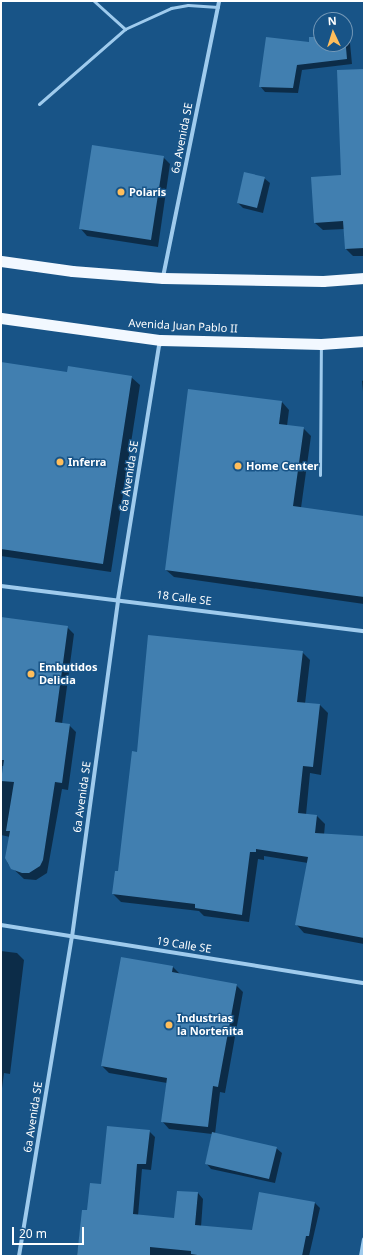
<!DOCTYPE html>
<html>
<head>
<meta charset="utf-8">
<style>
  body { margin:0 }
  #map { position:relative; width:365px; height:1257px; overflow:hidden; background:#185487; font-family:"Noto Sans",sans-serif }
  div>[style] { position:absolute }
  .shadow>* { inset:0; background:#0007 }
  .building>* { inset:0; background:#417fb0 }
  .service>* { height:3px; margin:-1.5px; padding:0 1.5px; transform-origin:1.5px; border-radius:1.5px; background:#9fcbed }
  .minor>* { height:4px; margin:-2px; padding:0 2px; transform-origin:2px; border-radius:2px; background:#9fcbed }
  .trunk>* { height:11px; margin:-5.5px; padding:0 5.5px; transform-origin:5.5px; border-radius:5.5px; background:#f2f8ff }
  .dots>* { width:11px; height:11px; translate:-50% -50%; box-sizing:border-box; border:2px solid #185487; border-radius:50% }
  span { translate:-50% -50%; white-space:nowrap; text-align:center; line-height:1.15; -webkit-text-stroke:3px #185487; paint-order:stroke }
  .street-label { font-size:11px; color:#fff }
  .poi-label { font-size:11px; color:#fff; font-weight:700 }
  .left { translate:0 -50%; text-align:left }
  .frame { position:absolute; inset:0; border:2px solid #fff; pointer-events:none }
  .north { position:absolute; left:313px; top:12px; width:40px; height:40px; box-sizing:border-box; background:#185487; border:1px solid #7498b7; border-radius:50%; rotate:356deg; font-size:11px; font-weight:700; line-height:16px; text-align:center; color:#fff }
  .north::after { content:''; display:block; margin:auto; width:14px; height:18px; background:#ffbe5b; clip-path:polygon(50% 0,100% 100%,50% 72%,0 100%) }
  .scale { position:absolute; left:12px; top:1227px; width:72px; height:18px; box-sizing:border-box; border:2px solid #fff; border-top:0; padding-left:5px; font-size:12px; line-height:14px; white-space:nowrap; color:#fff; -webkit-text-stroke:3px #185487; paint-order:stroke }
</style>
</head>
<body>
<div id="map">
  <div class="shadow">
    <i style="clip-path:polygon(345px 37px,350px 43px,352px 64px,302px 70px,298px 93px,265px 92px,260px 86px,310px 43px,321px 38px,321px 44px,345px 44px)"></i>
    <i style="clip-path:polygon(364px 77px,364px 256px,353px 256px,346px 249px,345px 229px,323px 230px,315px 223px,342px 175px)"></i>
    <i style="clip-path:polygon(163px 157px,170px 164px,158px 247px,87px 236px,80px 228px)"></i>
    <i style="clip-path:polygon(264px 178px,270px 183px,263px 213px,243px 208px,238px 203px)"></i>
    <i style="clip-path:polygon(1px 363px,68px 373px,131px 377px,140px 385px,111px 572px,1px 556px)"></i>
    <i style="clip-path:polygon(364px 380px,364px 402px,362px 381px)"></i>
    <i style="clip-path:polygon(282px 402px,289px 410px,287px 426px,303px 428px,311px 436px,301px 508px,364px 517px,364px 604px,174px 577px,166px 570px)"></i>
    <i style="clip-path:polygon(1px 618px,67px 627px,74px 634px,62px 724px,69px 725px,76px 732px,68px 790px,62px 789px,47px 873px,36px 880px,24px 879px,8px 864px,6px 858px,10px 837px,1px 835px,1px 787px,4px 766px,1px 766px)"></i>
    <i style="clip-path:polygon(302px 652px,310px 660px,305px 704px,320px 705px,328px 713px,321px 775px,310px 773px,306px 815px,317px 816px,325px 824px,324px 835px,364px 837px,364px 944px,304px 933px,296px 924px,308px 863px,264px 856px,264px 860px,258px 859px,249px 922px,204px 916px,199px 911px,121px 902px,113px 894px,119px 872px,138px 753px)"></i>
    <i style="clip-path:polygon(1px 951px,17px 953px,24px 960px,10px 1074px,4px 1073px,1px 1096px)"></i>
    <i style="clip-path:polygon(173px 967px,180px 974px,236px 985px,243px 992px,225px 1093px,220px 1092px,215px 1134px,276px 1148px,282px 1153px,275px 1183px,211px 1169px,206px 1163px,212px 1134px,169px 1129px,162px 1121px,167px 1083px,109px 1073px,102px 1066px)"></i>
    <i style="clip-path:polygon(149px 1131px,155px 1137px,151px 1170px,142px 1169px,138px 1216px,175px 1219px,198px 1193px,203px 1199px,201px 1227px,253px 1231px,315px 1203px,320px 1208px,309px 1256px,77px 1256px,83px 1211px,88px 1211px,102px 1185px)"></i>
  </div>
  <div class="building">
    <i style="clip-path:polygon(345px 36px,347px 59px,297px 65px,293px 88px,259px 87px,266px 37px,309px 42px,309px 37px,321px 37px,321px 44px,345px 44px)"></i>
    <i style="clip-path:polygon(364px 69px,364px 248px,345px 249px,343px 221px,314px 223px,311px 177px,341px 175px,337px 70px)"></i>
    <i style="clip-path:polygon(92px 145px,164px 156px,151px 240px,79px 229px)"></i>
    <i style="clip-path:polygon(244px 172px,265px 177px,257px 208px,237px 203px)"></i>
    <i style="clip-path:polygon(1px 362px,67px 372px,68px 366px,132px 376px,103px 564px,1px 549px)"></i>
    <i style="clip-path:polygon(188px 389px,282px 401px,279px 424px,304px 427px,293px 506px,364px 516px,364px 597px,165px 570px)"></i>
    <i style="clip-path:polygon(1px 617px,68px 626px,55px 722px,70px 724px,62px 783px,55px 782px,43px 860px,40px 866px,29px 873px,22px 873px,11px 869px,5px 858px,10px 831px,6px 831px,14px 782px,1px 781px,4px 760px,1px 760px)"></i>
    <i style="clip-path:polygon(148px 635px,303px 651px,297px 702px,320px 704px,313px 767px,303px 766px,298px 813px,317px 815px,315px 833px,364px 836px,364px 938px,295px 925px,308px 857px,256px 849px,256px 852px,250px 852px,242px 915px,195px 908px,195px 904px,112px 894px,115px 871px,118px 871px,132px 751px,137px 752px)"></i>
    <i style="clip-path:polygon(121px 957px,173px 966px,172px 972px,237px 984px,218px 1087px,213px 1086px,208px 1127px,161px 1122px,167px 1078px,101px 1066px)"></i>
    <i style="clip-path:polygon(107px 1126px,150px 1130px,146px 1164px,137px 1164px,133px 1214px,174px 1218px,177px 1191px,198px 1192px,195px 1225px,252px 1230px,259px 1192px,315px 1202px,309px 1236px,306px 1236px,302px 1256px,204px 1256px,191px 1254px,191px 1251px,150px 1247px,150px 1256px,77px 1256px,82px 1210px,87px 1210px,90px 1183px,101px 1184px)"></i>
    <i style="clip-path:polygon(212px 1132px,277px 1147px,269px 1179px,205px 1164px)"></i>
  </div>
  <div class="service">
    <i style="left:94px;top:1px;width:42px;rotate:42.1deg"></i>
    <i style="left:39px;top:104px;width:114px;rotate:-41.1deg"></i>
    <i style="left:125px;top:29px;width:51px;rotate:-24.5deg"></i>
    <i style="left:171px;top:8px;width:17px;rotate:-10deg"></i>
    <i style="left:188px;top:5px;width:30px;rotate:4deg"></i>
    <i style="left:320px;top:475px;width:129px;rotate:-89.6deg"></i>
  </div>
  <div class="minor">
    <i style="left:163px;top:277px;width:282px;rotate:-78.5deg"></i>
    <i style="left:1px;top:586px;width:366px;rotate:7.1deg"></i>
    <i style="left:1px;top:925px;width:368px;rotate:9.1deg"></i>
    <i style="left:19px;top:1256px;width:323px;rotate:-80.6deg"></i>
    <i style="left:72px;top:937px;width:341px;rotate:-82.2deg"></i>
    <i style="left:118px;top:599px;width:262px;rotate:-80.8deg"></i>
    <i style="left:361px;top:1256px;width:17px;rotate:-80deg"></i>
  </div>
  <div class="trunk">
    <i style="left:1px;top:261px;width:72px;rotate:8deg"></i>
    <i style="left:72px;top:271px;width:91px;rotate:4.4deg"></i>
    <i style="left:163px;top:278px;width:160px;rotate:1.1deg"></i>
    <i style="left:323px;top:281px;width:41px;rotate:-4.2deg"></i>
    <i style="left:1px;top:318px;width:161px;rotate:7.9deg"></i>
    <i style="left:160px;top:340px;width:161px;rotate:1.4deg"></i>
    <i style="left:321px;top:344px;width:43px;rotate:-4deg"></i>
  </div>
  <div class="dots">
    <i style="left:121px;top:192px;background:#ffbe5b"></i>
    <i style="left:60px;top:462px;background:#ffbe5b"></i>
    <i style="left:238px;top:466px;background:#ffbe5b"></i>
    <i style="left:31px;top:674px;background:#ffbe5b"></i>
    <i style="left:169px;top:1025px;background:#ffbe5b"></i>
  </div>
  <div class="street-label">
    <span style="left:182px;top:138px;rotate:-79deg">6a Avenida SE</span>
    <span style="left:183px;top:326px;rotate:3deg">Avenida Juan Pablo II</span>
    <span style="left:129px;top:476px;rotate:-81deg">6a Avenida SE</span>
    <span style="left:184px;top:598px;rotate:7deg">18 Calle SE</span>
    <span style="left:82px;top:797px;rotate:-82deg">6a Avenida SE</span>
    <span style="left:184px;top:945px;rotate:9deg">19 Calle SE</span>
    <span style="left:33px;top:1117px;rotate:-81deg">6a Avenida SE</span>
  </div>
  <div class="poi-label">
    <span class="left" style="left:129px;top:192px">Polaris</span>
    <span class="left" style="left:68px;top:462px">Inferra</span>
    <span class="left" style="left:246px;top:466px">Home Center</span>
    <span class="left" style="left:39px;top:674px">Embutidos<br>Delicia</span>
    <span class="left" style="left:177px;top:1025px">Industrias<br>la Norteñita</span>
  </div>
  <div class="frame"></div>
  <div class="north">N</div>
  <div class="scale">20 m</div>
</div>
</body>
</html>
